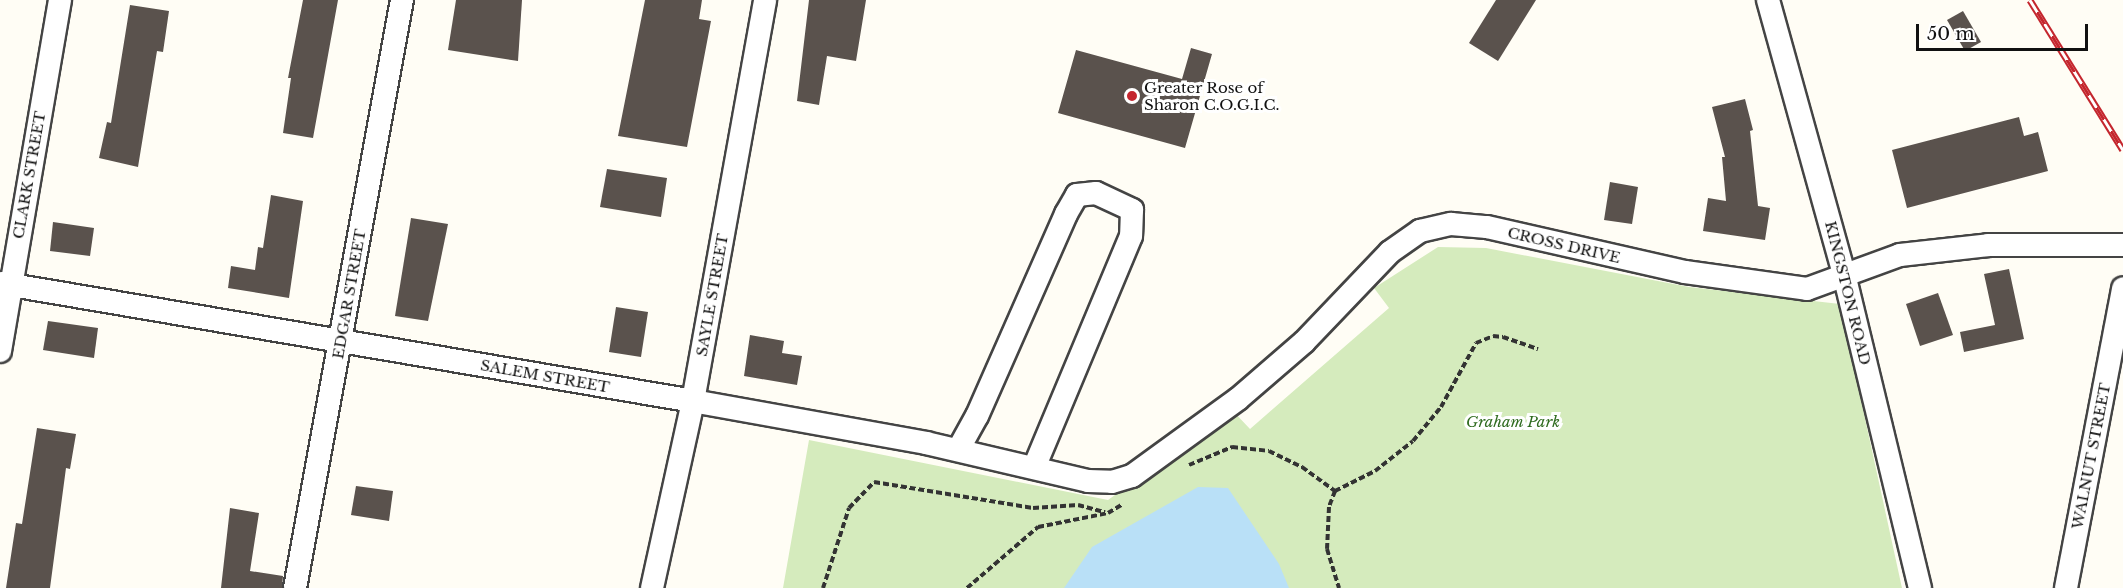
<!DOCTYPE html>
<html>
<head>
<meta charset="utf-8">
<style>
  body { margin:0 }
  #map { position:relative; width:2123px; height:588px; overflow:hidden; background:#fffdf5; font-family:"Libre Baskerville",serif }
  div>[style] { position:absolute }
  .green>* { inset:0; background:#d5ebbd }
  .water>* { inset:0; background:#b9e0f7 }
  .building>* { inset:0; background:#5a524d }
  .path>* { height:4px; margin-top:-2px; transform-origin:0; background:repeating-linear-gradient(90deg,#333 0 6px,transparent 0 9px) }
  .roads { filter:drop-shadow(2px 0 #444) drop-shadow(-2px 0 #444) drop-shadow(0 2px #444) drop-shadow(0 -2px #444) }
  .minor>* { height:22px; margin:-11px; padding:0 11px; transform-origin:11px; border-radius:11px; background:#fff }
  .rail>* { height:7px; margin-top:-3.5px; transform-origin:0; background:repeating-linear-gradient(90deg,#fff 0 14px,#c4262e 0 28px); box-sizing:border-box; border-block:2px solid #c4262e }
  .dots>* { width:16px; height:16px; translate:-50% -50%; box-sizing:border-box; border:3px solid #fff; border-radius:50% }
  span { translate:-50% -50%; white-space:nowrap; text-align:center; line-height:1.15; -webkit-text-stroke:6px #fff; paint-order:stroke }
  .poi-label { font-size:15px; color:#111 }
  .left { translate:0 -50%; text-align:left }
  .street-label { font-size:15px; color:#111 }
  .park-label { font-size:15px; color:#2f6b1f; font-style:italic }
  .scale { position:absolute; left:1916px; top:24px; width:172px; height:27px; box-sizing:border-box; border:3px solid #111; border-top:0; padding-left:8px; font-size:18px; line-height:21px; white-space:nowrap; color:#111; -webkit-text-stroke:4px #fff; paint-order:stroke }
</style>
</head>
<body>
<div id="map">
  <div class="green">
    <i style="clip-path:polygon(1438px 247px,1486px 248px,1689px 287px,1840px 304px,1902px 588px,783px 588px,809px 440px,1108px 500px,1233px 411px,1250px 429px,1389px 308px,1374px 288px)"></i>
  </div>
  <div class="water">
    <i style="clip-path:polygon(1198px 487px,1228px 488px,1279px 564px,1289px 588px,1064px 588px,1092px 547px)"></i>
  </div>
  <div class="building">
    <i style="clip-path:polygon(303px 0,338px 0,313px 138px,283px 133px,291px 78px,288px 78px)"></i>
    <i style="clip-path:polygon(456px 0,522px 0,518px 61px,448px 50px)"></i>
    <i style="clip-path:polygon(645px 0,702px 0,699px 19px,711px 21px,687px 147px,618px 136px)"></i>
    <i style="clip-path:polygon(809px 0,866px 0,856px 61px,827px 56px,819px 105px,797px 101px)"></i>
    <i style="clip-path:polygon(1496px 0,1536px 0,1498px 61px,1469px 43px)"></i>
    <i style="clip-path:polygon(130px 5px,169px 11px,163px 52px,157px 51px,138px 167px,99px 158px,107px 122px,111px 123px)"></i>
    <i style="clip-path:polygon(1963px 11px,1981px 42px,1965px 51px,1947px 20px)"></i>
    <i style="clip-path:polygon(1191px 48px,1212px 54px,1185px 148px,1058px 113px,1076px 50px,1182px 79px)"></i>
    <i style="clip-path:polygon(1745px 99px,1753px 130px,1750px 131px,1758px 206px,1770px 208px,1765px 240px,1703px 231px,1708px 198px,1726px 201px,1722px 157px,1725px 157px,1712px 107px)"></i>
    <i style="clip-path:polygon(2019px 117px,2024px 136px,2038px 132px,2048px 171px,1907px 208px,1892px 150px)"></i>
    <i style="clip-path:polygon(607px 169px,667px 178px,661px 217px,600px 207px)"></i>
    <i style="clip-path:polygon(1610px 182px,1638px 187px,1632px 224px,1604px 220px)"></i>
    <i style="clip-path:polygon(271px 195px,303px 201px,289px 298px,228px 288px,231px 266px,255px 270px,258px 247px,263px 248px)"></i>
    <i style="clip-path:polygon(411px 218px,448px 224px,428px 321px,395px 316px)"></i>
    <i style="clip-path:polygon(53px 222px,94px 228px,90px 256px,50px 251px)"></i>
    <i style="clip-path:polygon(2009px 269px,2024px 339px,1964px 352px,1960px 332px,1995px 325px,1984px 274px)"></i>
    <i style="clip-path:polygon(1938px 293px,1953px 335px,1920px 346px,1906px 304px)"></i>
    <i style="clip-path:polygon(616px 307px,648px 312px,641px 357px,609px 352px)"></i>
    <i style="clip-path:polygon(48px 321px,98px 328px,94px 358px,43px 350px)"></i>
    <i style="clip-path:polygon(750px 335px,784px 341px,782px 353px,802px 356px,797px 385px,744px 376px)"></i>
    <i style="clip-path:polygon(37px 428px,76px 434px,70px 469px,66px 468px,50px 588px,6px 588px,16px 523px,22px 524px)"></i>
    <i style="clip-path:polygon(356px 486px,393px 491px,389px 521px,351px 515px)"></i>
    <i style="clip-path:polygon(230px 508px,259px 513px,250px 571px,283px 576px,282px 588px,221px 588px)"></i>
  </div>
  <div class="path">
    <i style="left:1189px;top:465px;width:47px;rotate:-22.7deg"></i>
    <i style="left:1232px;top:447px;width:37px;rotate:6deg"></i>
    <i style="left:1269px;top:451px;width:37px;rotate:26deg"></i>
    <i style="left:1302px;top:467px;width:41px;rotate:36deg"></i>
    <i style="left:1335px;top:491px;width:17px;rotate:111deg"></i>
    <i style="left:1329px;top:507px;width:42px;rotate:92.7deg"></i>
    <i style="left:1327px;top:549px;width:41px;rotate:72.9deg"></i>
    <i style="left:1335px;top:491px;width:45px;rotate:-26.6deg"></i>
    <i style="left:1375px;top:471px;width:48px;rotate:-38.3deg"></i>
    <i style="left:1413px;top:441px;width:44px;rotate:-50.5deg"></i>
    <i style="left:1441px;top:407px;width:73px;rotate:-61.3deg"></i>
    <i style="left:1476px;top:343px;width:18px;rotate:-22deg"></i>
    <i style="left:1493px;top:336px;width:10px;rotate:6deg"></i>
    <i style="left:1503px;top:337px;width:37px;rotate:19deg"></i>
    <i style="left:823px;top:588px;width:84px;rotate:-72deg"></i>
    <i style="left:849px;top:508px;width:36px;rotate:-46deg"></i>
    <i style="left:874px;top:482px;width:161px;rotate:9.3deg"></i>
    <i style="left:1033px;top:508px;width:45px;rotate:-3.8deg"></i>
    <i style="left:1078px;top:505px;width:28px;rotate:15deg"></i>
    <i style="left:967px;top:588px;width:94px;rotate:-40.7deg"></i>
    <i style="left:1038px;top:527px;width:71px;rotate:-11.3deg"></i>
    <i style="left:1108px;top:513px;width:17px;rotate:-31deg"></i>
  </div>
  <div class="roads">
    <div class="minor">
      <i style="left:1768px;top:0;width:284px;rotate:74.5deg"></i>
      <i style="left:1844px;top:274px;width:323px;rotate:76.4deg"></i>
      <i style="left:0;top:283px;width:703px;rotate:9.66deg"></i>
      <i style="left:693px;top:401px;width:237px;rotate:10.2deg"></i>
      <i style="left:926px;top:443px;width:166px;rotate:13.2deg"></i>
      <i style="left:1088px;top:481px;width:24px;rotate:2deg"></i>
      <i style="left:1112px;top:482px;width:21px;rotate:-17deg"></i>
      <i style="left:1132px;top:476px;width:131px;rotate:-36deg"></i>
      <i style="left:1238px;top:399px;width:87px;rotate:-40.8deg"></i>
      <i style="left:1304px;top:342px;width:124px;rotate:-46.3deg"></i>
      <i style="left:1390px;top:252px;width:37px;rotate:-35deg"></i>
      <i style="left:1420px;top:231px;width:32px;rotate:-13deg"></i>
      <i style="left:1451px;top:224px;width:36px;rotate:5deg"></i>
      <i style="left:1487px;top:227px;width:203px;rotate:12.8deg"></i>
      <i style="left:1685px;top:272px;width:123px;rotate:7.9deg"></i>
      <i style="left:1807px;top:289px;width:99px;rotate:-20.1deg"></i>
      <i style="left:1900px;top:255px;width:90px;rotate:-6.4deg"></i>
      <i style="left:1989px;top:245px;width:134px"></i>
      <i style="left:0;top:351px;width:356px;rotate:-80.3deg"></i>
      <i style="left:958px;top:450px;width:39px;rotate:-61deg"></i>
      <i style="left:977px;top:416px;width:221px;rotate:-66.2deg"></i>
      <i style="left:1066px;top:214px;width:22px;rotate:-60deg"></i>
      <i style="left:1077px;top:195px;width:19px;rotate:-6deg"></i>
      <i style="left:1096px;top:193px;width:40px;rotate:25deg"></i>
      <i style="left:1132px;top:210px;width:26px;rotate:92deg"></i>
      <i style="left:1131px;top:236px;width:251px;rotate:112.7deg"></i>
      <i style="left:295px;top:588px;width:598px;rotate:-79.69deg"></i>
      <i style="left:652px;top:588px;width:191px;rotate:-77.6deg"></i>
      <i style="left:693px;top:401px;width:407px;rotate:-79.8deg"></i>
      <i style="left:2066px;top:588px;width:305px;rotate:-79.2deg"></i>
    </div>
  </div>
  <div class="rail">
    <i style="left:2030px;top:0;width:176px;rotate:58.2deg"></i>
  </div>
  <div class="dots">
    <i style="left:1132px;top:96px;background:#c4262e"></i>
  </div>
  <div class="poi-label">
    <span class="left" style="left:1144px;top:96px">Greater Rose of<br>Sharon C.O.G.I.C.</span>
  </div>
  <div class="street-label">
    <span style="left:29px;top:175px;rotate:-80deg">CLARK STREET</span>
    <span style="left:1564px;top:245px;rotate:13deg">CROSS DRIVE</span>
    <span style="left:1848px;top:293px;rotate:76deg">KINGSTON ROAD</span>
    <span style="left:349px;top:294px;rotate:-80deg">EDGAR STREET</span>
    <span style="left:712px;top:295px;rotate:-80deg">SAYLE STREET</span>
    <span style="left:545px;top:376px;rotate:10deg">SALEM STREET</span>
    <span style="left:2091px;top:456px;rotate:-79deg">WALNUT STREET</span>
  </div>
  <div class="park-label">
    <span style="left:1513px;top:422px">Graham Park</span>
  </div>
  <div class="scale">50 m</div>
</div>
</body>
</html>
